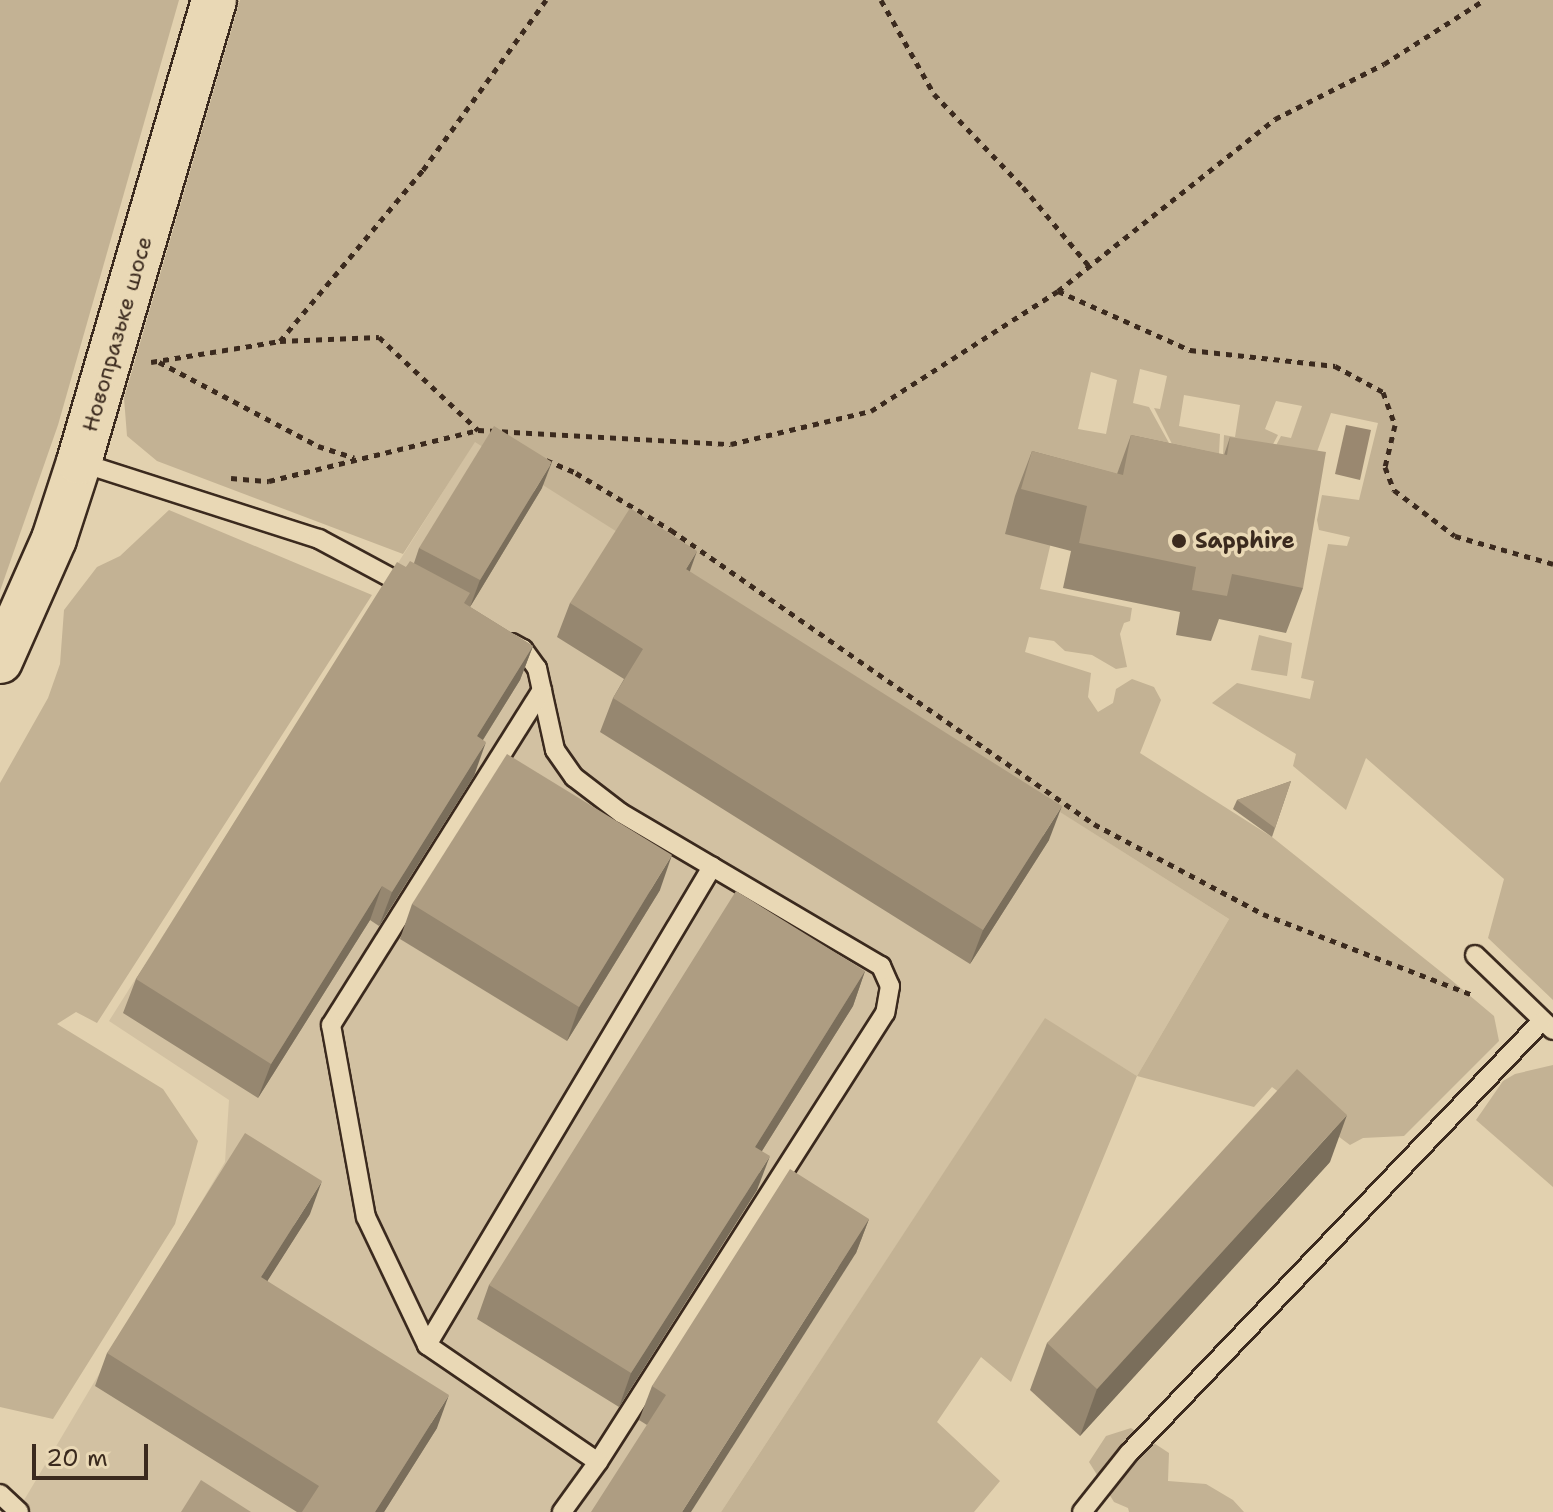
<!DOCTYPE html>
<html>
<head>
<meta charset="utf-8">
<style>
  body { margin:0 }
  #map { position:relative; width:1553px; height:1512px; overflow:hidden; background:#e2d1af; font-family:"Shantell Sans",sans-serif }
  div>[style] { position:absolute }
  .built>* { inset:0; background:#d2c1a2 }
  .green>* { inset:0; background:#c3b294 }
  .water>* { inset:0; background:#9a8870 }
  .path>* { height:5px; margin-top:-2.5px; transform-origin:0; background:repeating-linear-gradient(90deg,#3b2a1e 0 6px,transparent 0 12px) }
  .roads { filter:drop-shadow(2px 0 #3b2a1e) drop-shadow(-2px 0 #3b2a1e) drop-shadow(0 2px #3b2a1e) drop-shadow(0 -2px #3b2a1e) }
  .service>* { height:18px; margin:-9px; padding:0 9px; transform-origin:9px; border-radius:9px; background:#e9d8b5 }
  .secondary>* { height:44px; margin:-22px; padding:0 22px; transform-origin:22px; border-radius:22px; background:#e9d8b5 }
  .wall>* { inset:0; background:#968770 }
  .shaded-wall>* { inset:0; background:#7a6e5b }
  .building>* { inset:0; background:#ae9d82 }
  .dots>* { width:22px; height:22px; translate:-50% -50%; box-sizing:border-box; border:4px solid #e9d8b5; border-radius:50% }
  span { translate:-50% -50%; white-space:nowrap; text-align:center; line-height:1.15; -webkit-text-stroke:7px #e9d8b5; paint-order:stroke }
  .street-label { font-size:22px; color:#3b2a1e }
  .poi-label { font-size:22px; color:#3b2a1e; font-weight:700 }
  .left { translate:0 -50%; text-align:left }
  .scale { position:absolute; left:32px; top:1444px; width:116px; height:36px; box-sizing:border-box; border:4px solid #3b2a1e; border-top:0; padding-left:10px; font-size:24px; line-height:28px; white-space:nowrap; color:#3b2a1e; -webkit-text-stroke:6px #e9d8b5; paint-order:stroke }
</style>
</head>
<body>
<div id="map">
  <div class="built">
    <i style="clip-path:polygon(475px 441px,1229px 919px,1137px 1076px,1045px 1019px,721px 1512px,17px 1512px,225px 1162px,229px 1100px,109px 1021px)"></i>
  </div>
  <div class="green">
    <i style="clip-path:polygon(0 0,179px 0,58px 425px,0 591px)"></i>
    <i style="clip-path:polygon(evenodd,240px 0,1553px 0,1553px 1000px,1488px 938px,1504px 879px,1366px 758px,1346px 810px,1293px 766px,1296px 754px,1212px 703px,1237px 683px,1310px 699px,1314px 681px,1301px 678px,1328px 544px,1347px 546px,1350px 537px,1319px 530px,1317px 520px,1322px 495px,1359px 500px,1378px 423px,1331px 413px,1313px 463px,1256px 483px,1281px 436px,1291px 438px,1302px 406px,1276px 401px,1265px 429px,1278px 435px,1253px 481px,1222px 476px,1224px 435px,1235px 437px,1240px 405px,1184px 395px,1179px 426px,1220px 434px,1218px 475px,1172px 444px,1154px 408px,1160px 409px,1167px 376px,1140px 369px,1133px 403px,1149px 407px,1193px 486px,1069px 466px,1040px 589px,1132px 608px,1130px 621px,1124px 623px,1120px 634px,1127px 667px,1116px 669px,1092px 655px,1065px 651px,1054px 641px,1029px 637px,1025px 652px,1091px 673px,1088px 697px,1098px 712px,1113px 703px,1116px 689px,1132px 679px,1154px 687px,1161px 700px,1140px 753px,1272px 837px,1450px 979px,1494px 1016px,1499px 1041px,1404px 1136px,1363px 1138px,1350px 1145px,1272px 1087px,1254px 1107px,1137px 1076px,1011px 1382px,981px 1357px,937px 1422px,1000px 1481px,974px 1512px,721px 1512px,1045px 1018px,1137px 1076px,1229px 919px,475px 442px,403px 554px,157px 461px,127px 436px,124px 398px,240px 0,1091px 372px,1117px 380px,1106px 434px,1078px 429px,1091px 372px)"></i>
    <i style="clip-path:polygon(169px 510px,372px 595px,97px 1023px,76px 1012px,57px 1024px,163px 1089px,198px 1141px,175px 1224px,53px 1419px,0 1407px,0 783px,48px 698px,60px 664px,64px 610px,97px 567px,120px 556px)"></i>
    <i style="clip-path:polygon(1259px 635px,1292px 643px,1287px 676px,1251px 670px)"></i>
    <i style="clip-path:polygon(1553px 1065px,1553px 1187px,1476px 1120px,1503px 1081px,1515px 1074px)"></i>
    <i style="clip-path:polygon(1131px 1428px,1169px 1453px,1168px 1481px,1206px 1484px,1233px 1500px,1244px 1512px,1129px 1512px,1128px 1508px,1114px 1502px,1089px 1462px,1106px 1436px)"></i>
  </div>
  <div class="water">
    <i style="clip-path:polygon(1346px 425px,1371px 430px,1360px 480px,1335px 474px)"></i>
  </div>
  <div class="path">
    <i style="left:881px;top:0;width:108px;rotate:60.6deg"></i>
    <i style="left:934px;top:94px;width:129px;rotate:46.3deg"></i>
    <i style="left:1023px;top:187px;width:103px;rotate:50.1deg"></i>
    <i style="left:1058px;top:291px;width:145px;rotate:24.1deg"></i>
    <i style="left:1190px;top:350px;width:146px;rotate:6.3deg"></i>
    <i style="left:1335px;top:366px;width:55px;rotate:28.4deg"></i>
    <i style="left:1383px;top:392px;width:35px;rotate:70deg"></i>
    <i style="left:1395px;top:425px;width:43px;rotate:103.4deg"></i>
    <i style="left:1385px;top:467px;width:25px;rotate:69deg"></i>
    <i style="left:1394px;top:490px;width:76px;rotate:37deg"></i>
    <i style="left:1455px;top:536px;width:102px;rotate:15.9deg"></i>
    <i style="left:280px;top:341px;width:99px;rotate:-2.3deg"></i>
    <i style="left:379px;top:337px;width:136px;rotate:43.2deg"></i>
    <i style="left:151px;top:362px;width:131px;rotate:-9.2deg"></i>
    <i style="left:280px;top:341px;width:223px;rotate:-50.1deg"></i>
    <i style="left:423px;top:170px;width:210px;rotate:-54.1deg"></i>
    <i style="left:159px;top:362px;width:180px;rotate:27.8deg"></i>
    <i style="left:318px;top:446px;width:38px;rotate:18deg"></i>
    <i style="left:546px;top:460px;width:33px;rotate:23deg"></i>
    <i style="left:576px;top:473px;width:111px;rotate:31deg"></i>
    <i style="left:671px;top:530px;width:515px;rotate:34.8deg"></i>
    <i style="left:1094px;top:824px;width:191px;rotate:28deg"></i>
    <i style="left:1263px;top:914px;width:227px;rotate:21.1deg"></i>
    <i style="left:231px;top:478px;width:38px;rotate:5deg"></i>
    <i style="left:269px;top:481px;width:215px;rotate:-13.7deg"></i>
    <i style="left:478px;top:430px;width:253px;rotate:3.2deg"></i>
    <i style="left:731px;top:444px;width:144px;rotate:-13.3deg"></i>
    <i style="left:871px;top:411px;width:222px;rotate:-32.7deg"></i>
    <i style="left:1058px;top:291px;width:277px;rotate:-38.4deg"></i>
    <i style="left:1275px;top:119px;width:122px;rotate:-26.8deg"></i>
    <i style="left:1384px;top:64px;width:119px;rotate:-32.6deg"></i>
  </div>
  <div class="roads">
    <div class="service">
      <i style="left:79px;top:462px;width:252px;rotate:17.8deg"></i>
      <i style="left:319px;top:539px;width:101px;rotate:28.3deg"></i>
      <i style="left:512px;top:643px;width:13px;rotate:29deg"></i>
      <i style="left:523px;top:649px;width:24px;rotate:54deg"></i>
      <i style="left:537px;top:668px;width:84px;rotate:77.6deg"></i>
      <i style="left:555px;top:750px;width:33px;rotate:55deg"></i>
      <i style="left:574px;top:777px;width:59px;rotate:37.5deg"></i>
      <i style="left:621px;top:813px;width:302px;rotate:30.5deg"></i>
      <i style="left:881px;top:966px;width:22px;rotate:66deg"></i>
      <i style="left:890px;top:986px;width:27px;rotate:100deg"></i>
      <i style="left:885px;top:1013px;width:533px;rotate:122.59deg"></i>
      <i style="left:598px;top:1462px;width:62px;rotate:125.8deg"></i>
      <i style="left:542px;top:690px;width:396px;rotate:122.2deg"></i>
      <i style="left:331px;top:1025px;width:195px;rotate:79.7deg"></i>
      <i style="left:366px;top:1217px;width:142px;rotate:64.5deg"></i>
      <i style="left:427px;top:1345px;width:207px;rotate:34.4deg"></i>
      <i style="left:1475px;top:955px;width:108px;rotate:43.9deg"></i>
      <i style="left:427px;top:1345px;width:557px;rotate:-59.2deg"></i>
      <i style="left:0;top:1494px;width:26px;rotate:43deg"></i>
      <i style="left:1082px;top:1512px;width:75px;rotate:-51.5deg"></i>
      <i style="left:1129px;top:1453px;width:596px;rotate:-46.29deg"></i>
    </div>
    <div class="secondary">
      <i style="left:0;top:661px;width:133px;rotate:-66.1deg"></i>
      <i style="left:54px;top:539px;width:81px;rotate:-72deg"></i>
      <i style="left:79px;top:462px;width:481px;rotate:-73.7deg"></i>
    </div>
  </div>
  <div class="wall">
    <i style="clip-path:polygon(1131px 435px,1224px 455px,1230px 437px,1303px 588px,1286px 633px,1219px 619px,1211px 641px,1176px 635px,1180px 612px,1063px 588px,1071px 551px,1005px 534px,1015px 496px,1032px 451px,1117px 474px)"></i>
    <i style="clip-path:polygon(542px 488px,470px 607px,533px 646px,520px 680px,483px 740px,474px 776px,379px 926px,370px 920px,258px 1098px,123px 1013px,136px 979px,406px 567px,414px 563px,419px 548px)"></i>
    <i style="clip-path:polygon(690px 572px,1049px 840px,970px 964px,600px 732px,613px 698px,624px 679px,557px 637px,570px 603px)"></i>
    <i style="clip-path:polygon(1291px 781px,1272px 837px,1233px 809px,1237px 800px)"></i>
    <i style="clip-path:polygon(660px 890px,567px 1041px,400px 939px,412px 904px)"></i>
    <i style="clip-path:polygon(865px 971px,853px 1006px,762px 1151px,757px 1190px,619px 1407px,477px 1319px,489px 1285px)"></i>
    <i style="clip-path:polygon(1330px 1162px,1080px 1436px,1030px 1390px,1047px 1343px)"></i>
    <i style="clip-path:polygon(310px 1214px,267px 1281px,437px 1428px,384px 1512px,297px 1512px,95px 1386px,107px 1353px)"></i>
    <i style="clip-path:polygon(869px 1219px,856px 1253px,647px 1425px,639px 1420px,652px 1386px)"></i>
  </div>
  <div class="shaded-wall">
    <i style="clip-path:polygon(552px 462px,542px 488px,470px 607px,480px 580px)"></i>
    <i style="clip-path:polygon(697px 551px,685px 585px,686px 569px)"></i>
    <i style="clip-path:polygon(533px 646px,520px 680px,464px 770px,477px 736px)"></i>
    <i style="clip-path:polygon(486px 742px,474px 776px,379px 926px,392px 892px)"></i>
    <i style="clip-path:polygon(1062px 806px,1049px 840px,970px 964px,983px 930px)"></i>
    <i style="clip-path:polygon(672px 855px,660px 890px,567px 1041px,579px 1007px)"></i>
    <i style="clip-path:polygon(382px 886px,370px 920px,258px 1098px,271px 1064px)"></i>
    <i style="clip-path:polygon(865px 971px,853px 1006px,743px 1181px,755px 1147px)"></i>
    <i style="clip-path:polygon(1347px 1115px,1330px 1162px,1080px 1436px,1097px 1389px)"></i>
    <i style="clip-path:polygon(770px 1156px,757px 1190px,619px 1407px,631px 1373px)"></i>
    <i style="clip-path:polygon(322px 1181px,310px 1214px,249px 1310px,261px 1277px)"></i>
    <i style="clip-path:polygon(869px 1219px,856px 1253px,691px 1512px,682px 1512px)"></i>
    <i style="clip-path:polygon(449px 1395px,437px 1428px,384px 1512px,375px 1512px)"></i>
  </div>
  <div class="building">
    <i style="clip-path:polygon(494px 426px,552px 462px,480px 580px,419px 548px)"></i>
    <i style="clip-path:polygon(1131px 435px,1227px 455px,1230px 437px,1326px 452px,1303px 588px,1232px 574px,1227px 596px,1192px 590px,1196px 567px,1079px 543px,1087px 506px,1021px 489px,1032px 451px,1123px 475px)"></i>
    <i style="clip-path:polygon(630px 508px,697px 551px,686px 569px,1062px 806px,983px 930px,613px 698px,643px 649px,570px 603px)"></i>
    <i style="clip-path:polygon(410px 561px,470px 593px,464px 603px,533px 646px,477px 736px,486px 742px,392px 892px,382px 886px,271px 1064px,136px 979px,397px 562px,406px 567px)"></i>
    <i style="clip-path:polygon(507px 754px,672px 855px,579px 1007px,412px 904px)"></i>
    <i style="clip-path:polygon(1291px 781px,1275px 828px,1237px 800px)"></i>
    <i style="clip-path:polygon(736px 891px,865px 971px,755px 1147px,770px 1156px,631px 1373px,489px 1285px)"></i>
    <i style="clip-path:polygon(1297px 1069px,1347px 1115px,1097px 1389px,1047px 1343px)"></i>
    <i style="clip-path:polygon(245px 1133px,322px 1181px,261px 1277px,449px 1395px,375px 1512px,302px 1512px,319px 1486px,107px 1353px)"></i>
    <i style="clip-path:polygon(790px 1169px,869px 1219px,682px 1512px,591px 1512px,666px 1395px,652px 1386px)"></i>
    <i style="clip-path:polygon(201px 1480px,251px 1512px,181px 1512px)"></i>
  </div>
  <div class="dots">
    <i style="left:1179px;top:541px;background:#3b2a1e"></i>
  </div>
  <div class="street-label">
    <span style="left:117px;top:334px;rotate:-74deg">Новопразьке шосе</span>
  </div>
  <div class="poi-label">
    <span class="left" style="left:1195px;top:541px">Sapphire</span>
  </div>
  <div class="scale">20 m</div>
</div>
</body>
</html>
